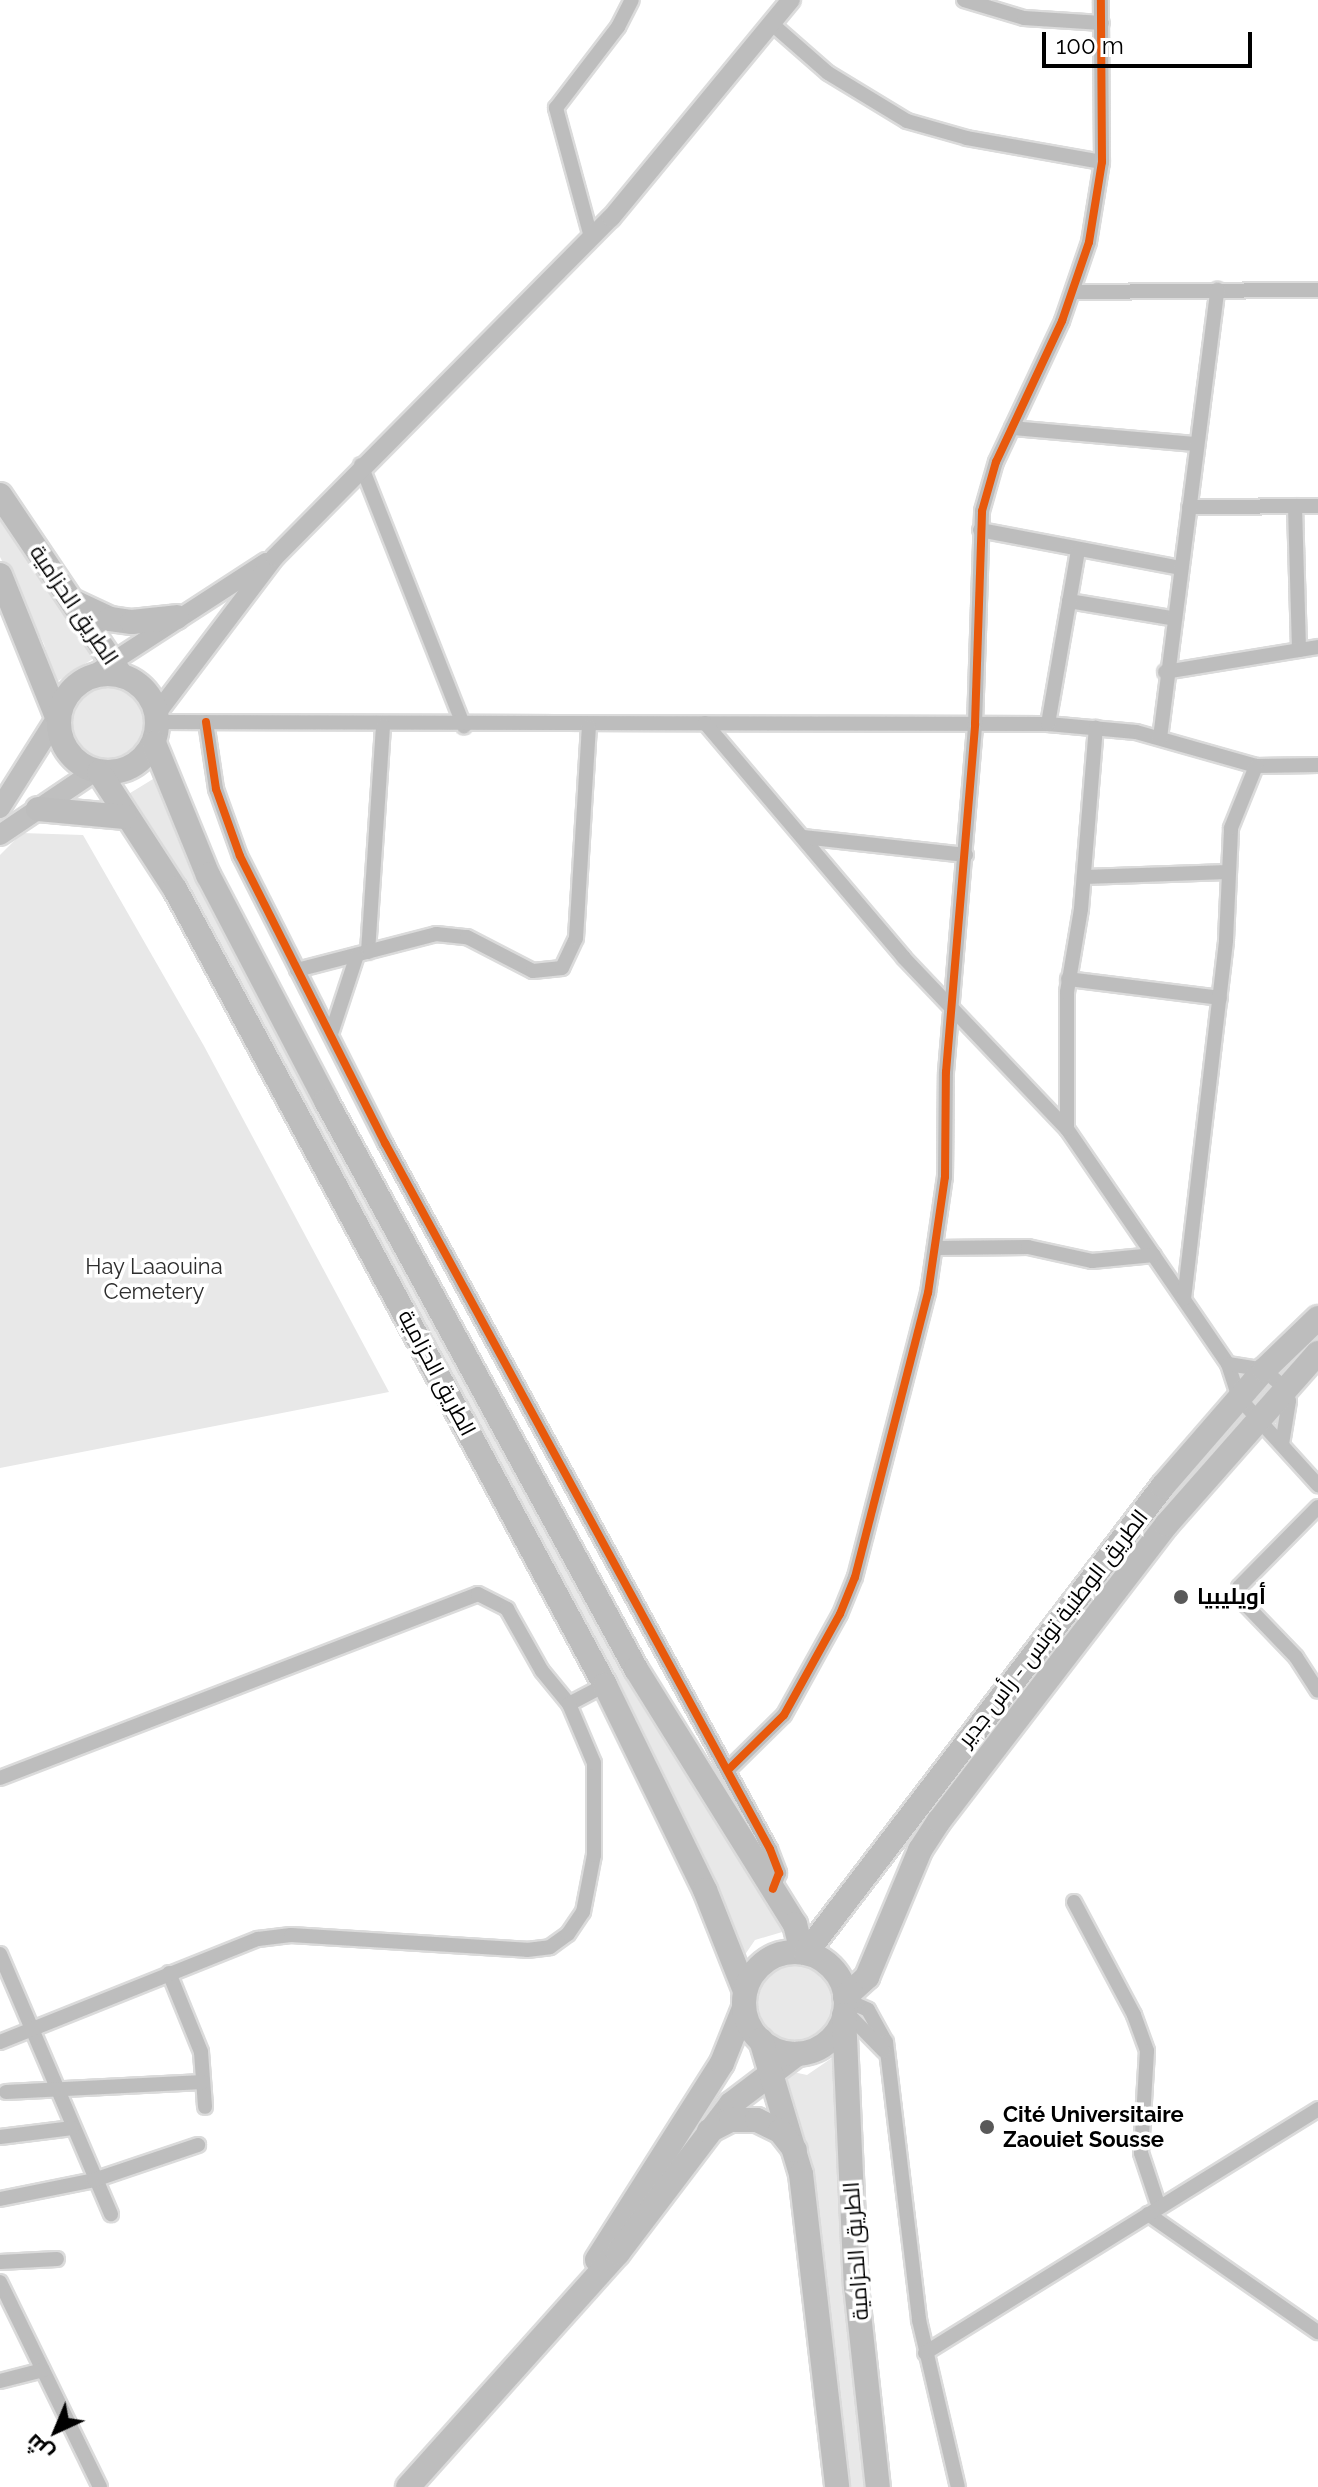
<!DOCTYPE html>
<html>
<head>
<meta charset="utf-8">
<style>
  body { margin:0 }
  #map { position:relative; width:1318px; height:2487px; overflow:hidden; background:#fff; font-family:Raleway,Cairo,sans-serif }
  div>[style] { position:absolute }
  .green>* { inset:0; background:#e8e8e8 }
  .round { border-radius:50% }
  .roads { filter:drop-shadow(2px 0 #dbdbdb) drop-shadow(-2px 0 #dbdbdb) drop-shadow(0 2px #dbdbdb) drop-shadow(0 -2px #dbdbdb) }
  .minor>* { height:14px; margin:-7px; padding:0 7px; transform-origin:7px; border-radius:7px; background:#bdbdbd }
  .tertiary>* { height:18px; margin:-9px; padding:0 9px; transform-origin:9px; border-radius:9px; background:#bdbdbd }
  .secondary>* { height:20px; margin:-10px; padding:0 10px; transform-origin:10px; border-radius:10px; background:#bfbfbf }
  .primary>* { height:24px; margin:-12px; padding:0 12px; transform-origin:12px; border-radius:12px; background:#bdbdbd }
  .trunk>* { height:24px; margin:-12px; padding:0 12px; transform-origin:12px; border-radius:12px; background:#bdbdbd }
  .trunk>.ring { margin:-12px; padding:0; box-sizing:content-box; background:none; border:24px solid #bdbdbd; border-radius:50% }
  .cycleway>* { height:8px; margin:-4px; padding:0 4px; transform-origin:4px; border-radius:4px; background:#e8590c }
  .dots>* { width:22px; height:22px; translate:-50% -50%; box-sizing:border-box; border:4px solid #fff; border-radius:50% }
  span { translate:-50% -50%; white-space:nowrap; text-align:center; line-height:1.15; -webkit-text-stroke:7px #fff; paint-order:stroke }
  .street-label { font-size:22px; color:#000 }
  .park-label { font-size:22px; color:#2d2d2d }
  .poi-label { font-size:22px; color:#000; font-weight:700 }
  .left { translate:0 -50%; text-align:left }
  .north { position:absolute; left:16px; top:2391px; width:80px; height:80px; -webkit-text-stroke:6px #fff; paint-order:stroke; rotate:224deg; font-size:22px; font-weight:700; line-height:32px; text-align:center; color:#000 }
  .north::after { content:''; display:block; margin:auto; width:28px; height:36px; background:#000; clip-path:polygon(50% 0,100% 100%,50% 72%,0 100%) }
  .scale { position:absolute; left:1042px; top:32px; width:210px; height:36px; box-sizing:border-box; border:4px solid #000; border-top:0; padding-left:10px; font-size:24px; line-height:28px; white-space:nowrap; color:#000; -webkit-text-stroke:6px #fff; paint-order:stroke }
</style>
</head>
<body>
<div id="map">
  <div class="green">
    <i style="clip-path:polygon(0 503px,102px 653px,55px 683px,44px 644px,0 557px)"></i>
    <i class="round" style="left:66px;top:684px;width:80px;height:80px"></i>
    <i style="clip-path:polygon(158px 776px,162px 800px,189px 866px,594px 1612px,665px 1738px,718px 1811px,789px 1930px,755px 1940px,742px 1959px,122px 798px)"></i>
    <i style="clip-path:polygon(22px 833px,83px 835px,204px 1046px,389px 1392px,0 1468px,0 855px)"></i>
    <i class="round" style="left:758px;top:1965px;width:76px;height:76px"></i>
    <i style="clip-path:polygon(845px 2049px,862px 2418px,866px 2487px,849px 2487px,806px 2142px,784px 2070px,807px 2075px)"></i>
  </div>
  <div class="roads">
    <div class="minor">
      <i style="left:964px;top:0;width:63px;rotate:16.7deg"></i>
      <i style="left:1024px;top:18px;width:78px;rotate:3.7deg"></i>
      <i style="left:772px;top:24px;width:74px;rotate:41.2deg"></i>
      <i style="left:828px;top:73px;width:92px;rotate:31.3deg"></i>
      <i style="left:907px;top:121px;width:62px;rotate:15.8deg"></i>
      <i style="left:967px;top:138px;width:137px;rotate:10.1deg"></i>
      <i style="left:591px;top:237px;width:134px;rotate:-105.2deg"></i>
      <i style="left:556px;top:108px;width:102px;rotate:-52.6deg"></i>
      <i style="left:618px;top:27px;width:30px;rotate:-63deg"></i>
      <i style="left:1074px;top:292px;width:244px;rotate:-0.5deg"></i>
      <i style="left:1012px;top:428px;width:185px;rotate:5deg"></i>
      <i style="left:361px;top:465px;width:281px;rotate:68.5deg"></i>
      <i style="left:1295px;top:506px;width:144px;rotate:88.4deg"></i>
      <i style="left:1189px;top:507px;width:129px;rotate:-0.4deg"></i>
      <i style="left:980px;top:530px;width:205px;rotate:10.7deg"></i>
      <i style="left:1069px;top:601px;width:103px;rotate:9.5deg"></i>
      <i style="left:1165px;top:672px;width:155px;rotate:-9.3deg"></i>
      <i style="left:158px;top:722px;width:890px;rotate:0.13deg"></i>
      <i style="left:1048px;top:724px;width:88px;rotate:5.2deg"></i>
      <i style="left:1136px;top:732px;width:125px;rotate:15.8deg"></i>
      <i style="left:1256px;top:766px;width:62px;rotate:-0.9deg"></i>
      <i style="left:206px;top:722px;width:68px;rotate:81.5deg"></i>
      <i style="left:216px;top:789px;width:71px;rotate:70.3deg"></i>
      <i style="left:240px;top:856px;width:322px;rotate:63.2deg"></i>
      <i style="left:385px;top:1143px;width:804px;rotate:61.4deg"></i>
      <i style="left:770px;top:1849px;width:26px;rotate:69deg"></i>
      <i style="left:779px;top:1873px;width:17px;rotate:111deg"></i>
      <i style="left:705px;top:723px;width:308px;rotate:49.7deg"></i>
      <i style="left:904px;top:958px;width:236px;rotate:46.4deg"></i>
      <i style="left:1067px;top:1129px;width:285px;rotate:55.6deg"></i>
      <i style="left:1228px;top:1364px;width:36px;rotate:72deg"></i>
      <i style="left:1239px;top:1398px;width:118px;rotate:47.8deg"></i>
      <i style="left:1048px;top:724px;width:177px;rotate:-80.2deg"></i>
      <i style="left:1160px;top:738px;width:452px;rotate:-82.7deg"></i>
      <i style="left:803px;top:837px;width:164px;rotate:6.3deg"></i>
      <i style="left:1084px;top:877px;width:144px;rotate:-2deg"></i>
      <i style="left:368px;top:952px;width:227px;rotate:-86.2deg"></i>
      <i style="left:297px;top:970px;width:144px;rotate:-14.5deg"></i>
      <i style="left:436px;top:934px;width:31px;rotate:6deg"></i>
      <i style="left:467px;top:937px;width:74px;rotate:27.3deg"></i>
      <i style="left:533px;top:971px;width:29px;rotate:-6deg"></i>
      <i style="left:562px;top:968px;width:33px;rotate:-65deg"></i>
      <i style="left:576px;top:938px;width:211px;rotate:-86.5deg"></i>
      <i style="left:1068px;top:979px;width:153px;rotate:7.1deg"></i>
      <i style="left:332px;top:1031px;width:80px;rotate:-71.8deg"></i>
      <i style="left:1067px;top:1129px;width:137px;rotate:-90deg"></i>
      <i style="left:1067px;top:992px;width:84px;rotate:-80.4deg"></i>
      <i style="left:1081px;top:909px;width:182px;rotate:-85.3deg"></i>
      <i style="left:936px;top:1248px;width:92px;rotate:-0.6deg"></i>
      <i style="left:1028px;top:1247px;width:66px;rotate:12.3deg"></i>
      <i style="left:1092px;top:1261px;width:62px;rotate:-5.5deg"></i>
      <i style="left:1184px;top:1299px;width:361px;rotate:-83.3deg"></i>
      <i style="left:1226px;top:940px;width:112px;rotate:-87.4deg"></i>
      <i style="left:1231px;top:828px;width:67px;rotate:-68deg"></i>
      <i style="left:1228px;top:1364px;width:36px;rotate:9deg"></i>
      <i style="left:1264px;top:1370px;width:29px;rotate:41deg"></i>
      <i style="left:1286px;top:1389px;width:12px;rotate:76deg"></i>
      <i style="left:1289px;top:1401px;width:44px;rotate:99.2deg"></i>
      <i style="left:1318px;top:1507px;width:112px;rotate:134.6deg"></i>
      <i style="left:1239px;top:1587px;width:19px;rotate:69deg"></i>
      <i style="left:1246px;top:1605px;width:72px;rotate:46.1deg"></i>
      <i style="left:1296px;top:1657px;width:40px;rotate:57.1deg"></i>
      <i style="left:728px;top:1770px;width:78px;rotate:-44.5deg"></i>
      <i style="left:784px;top:1715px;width:115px;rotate:-61deg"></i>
      <i style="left:840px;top:1614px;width:40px;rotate:-68deg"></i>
      <i style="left:855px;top:1577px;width:293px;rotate:-75.6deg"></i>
      <i style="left:928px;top:1293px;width:117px;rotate:-81.7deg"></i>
      <i style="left:945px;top:1177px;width:105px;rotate:-89.5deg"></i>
      <i style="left:946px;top:1072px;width:349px;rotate:-85.2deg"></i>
      <i style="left:975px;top:724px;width:213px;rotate:-88.1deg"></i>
      <i style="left:982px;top:511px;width:51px;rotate:-74.1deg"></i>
      <i style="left:996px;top:462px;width:156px;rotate:-64.9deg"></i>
      <i style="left:1062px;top:321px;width:83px;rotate:-71.1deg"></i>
      <i style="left:1089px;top:242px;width:81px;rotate:-80.8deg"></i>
      <i style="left:1102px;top:162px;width:162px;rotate:-90.4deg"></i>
      <i style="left:0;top:1778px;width:512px;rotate:-21.05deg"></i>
      <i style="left:478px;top:1594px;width:33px;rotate:27deg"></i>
      <i style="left:507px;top:1609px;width:71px;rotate:60.6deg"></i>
      <i style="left:542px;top:1671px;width:43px;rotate:50.7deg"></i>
      <i style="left:569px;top:1704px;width:41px;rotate:-27.8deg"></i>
      <i style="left:1074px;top:1902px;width:128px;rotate:62deg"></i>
      <i style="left:1134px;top:2015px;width:38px;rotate:70deg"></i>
      <i style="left:1147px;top:2051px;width:102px;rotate:93.4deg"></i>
      <i style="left:1141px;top:2153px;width:57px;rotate:71.6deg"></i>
      <i style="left:0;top:1954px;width:283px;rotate:66.9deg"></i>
      <i style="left:169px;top:1973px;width:85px;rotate:67.9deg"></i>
      <i style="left:201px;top:2052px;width:55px;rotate:85.8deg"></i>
      <i style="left:846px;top:2000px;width:24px;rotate:24deg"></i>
      <i style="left:868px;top:2010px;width:37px;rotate:61deg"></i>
      <i style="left:886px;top:2042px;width:280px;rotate:83.2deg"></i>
      <i style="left:919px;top:2320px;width:171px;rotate:76.9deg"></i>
      <i style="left:845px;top:2011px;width:56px;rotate:45.7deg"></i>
      <i style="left:0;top:2042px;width:278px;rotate:-21.8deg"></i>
      <i style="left:258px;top:1939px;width:33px;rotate:-7deg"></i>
      <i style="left:291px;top:1935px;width:236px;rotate:3.6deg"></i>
      <i style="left:527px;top:1950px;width:23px;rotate:-7deg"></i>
      <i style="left:550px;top:1947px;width:22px;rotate:-36deg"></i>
      <i style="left:568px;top:1934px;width:27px;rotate:-56deg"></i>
      <i style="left:583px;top:1912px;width:58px;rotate:-79.1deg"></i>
      <i style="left:594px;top:1855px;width:92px;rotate:-90deg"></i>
      <i style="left:594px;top:1763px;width:64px;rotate:-113deg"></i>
      <i style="left:6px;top:2092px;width:197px;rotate:-2.9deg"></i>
      <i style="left:0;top:2137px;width:73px;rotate:-7.1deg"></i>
      <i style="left:0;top:2199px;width:96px;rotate:-11.4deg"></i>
      <i style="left:94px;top:2180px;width:110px;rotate:-18.6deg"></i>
      <i style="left:1148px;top:2214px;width:207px;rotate:34.8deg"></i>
      <i style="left:0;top:2262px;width:57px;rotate:-3deg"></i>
      <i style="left:0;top:2282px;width:228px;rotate:64deg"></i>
      <i style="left:925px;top:2353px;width:463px;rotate:-31.8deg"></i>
      <i style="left:0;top:2381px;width:44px;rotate:-14.3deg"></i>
    </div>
    <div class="tertiary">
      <i style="left:89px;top:677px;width:211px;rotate:-33deg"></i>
      <i style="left:157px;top:713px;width:196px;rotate:-52.9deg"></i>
      <i style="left:275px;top:557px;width:477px;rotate:-45.3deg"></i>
      <i style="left:611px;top:218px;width:283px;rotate:-50.5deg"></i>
    </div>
    <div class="secondary">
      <i style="left:0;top:808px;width:105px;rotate:-57.8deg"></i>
      <i style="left:0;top:835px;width:115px;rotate:-34deg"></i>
    </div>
    <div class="primary">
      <i style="left:597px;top:2260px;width:233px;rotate:-57.6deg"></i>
      <i style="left:722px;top:2063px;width:59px;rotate:-68.2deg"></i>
      <i style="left:408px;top:2487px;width:314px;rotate:-48.1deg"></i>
      <i style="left:618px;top:2253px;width:187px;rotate:-52.8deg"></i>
      <i style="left:731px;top:2104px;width:83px;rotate:-37.1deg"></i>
    </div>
    <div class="trunk">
      <i style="left:0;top:495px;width:217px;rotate:56.1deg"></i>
      <i style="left:0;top:575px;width:150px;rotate:68.1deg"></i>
      <i style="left:72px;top:601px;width:42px;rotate:25.3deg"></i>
      <i style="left:110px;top:619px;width:22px;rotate:8deg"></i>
      <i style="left:132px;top:622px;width:45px;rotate:-6.3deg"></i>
      <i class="ring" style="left:59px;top:674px;width:74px;height:74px"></i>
      <i style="left:154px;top:743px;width:143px;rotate:67.8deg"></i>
      <i style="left:208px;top:875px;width:255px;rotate:62.4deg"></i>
      <i style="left:326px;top:1101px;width:647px;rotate:61.38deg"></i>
      <i style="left:636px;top:1669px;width:301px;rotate:58.1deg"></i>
      <i style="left:795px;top:1924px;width:29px;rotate:76deg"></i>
      <i style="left:99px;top:772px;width:140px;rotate:57deg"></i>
      <i style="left:175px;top:889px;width:905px;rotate:61.62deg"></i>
      <i style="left:605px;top:1685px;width:228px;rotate:64deg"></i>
      <i style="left:705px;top:1890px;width:109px;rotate:68.4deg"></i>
      <i style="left:38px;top:809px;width:87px;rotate:5.3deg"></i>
      <i class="ring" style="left:744px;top:1952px;width:78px;height:78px"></i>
      <i style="left:806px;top:1953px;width:588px;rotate:-52.6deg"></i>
      <i style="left:1163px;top:1486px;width:154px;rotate:-49deg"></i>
      <i style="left:1264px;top:1370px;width:75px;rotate:-43.9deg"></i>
      <i style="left:845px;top:1997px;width:30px;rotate:-42deg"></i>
      <i style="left:867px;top:1977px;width:138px;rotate:-67.3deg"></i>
      <i style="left:920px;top:1850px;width:35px;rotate:-57deg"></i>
      <i style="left:939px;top:1821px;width:374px;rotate:-52.5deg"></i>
      <i style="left:1167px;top:1524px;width:228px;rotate:-48.6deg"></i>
      <i style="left:844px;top:2015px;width:271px;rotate:87.5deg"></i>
      <i style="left:856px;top:2286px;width:202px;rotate:83.8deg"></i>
      <i style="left:761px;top:2040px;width:140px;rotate:73.4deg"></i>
      <i style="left:801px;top:2174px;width:315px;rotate:83.4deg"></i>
      <i style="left:709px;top:2131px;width:25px;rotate:-27deg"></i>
      <i style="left:731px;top:2120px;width:26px"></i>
      <i style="left:757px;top:2120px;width:25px;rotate:26deg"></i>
      <i style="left:780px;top:2131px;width:24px;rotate:52deg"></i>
    </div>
  </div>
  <div class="cycleway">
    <i style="left:206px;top:722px;width:68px;rotate:81.5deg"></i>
    <i style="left:216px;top:789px;width:71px;rotate:70.3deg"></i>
    <i style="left:240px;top:856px;width:322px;rotate:63.2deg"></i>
    <i style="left:385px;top:1143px;width:804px;rotate:61.4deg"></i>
    <i style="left:770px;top:1849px;width:26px;rotate:69deg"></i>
    <i style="left:779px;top:1873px;width:17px;rotate:111deg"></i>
    <i style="left:728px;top:1770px;width:78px;rotate:-44.5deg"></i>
    <i style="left:784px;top:1715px;width:115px;rotate:-61deg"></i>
    <i style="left:840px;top:1614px;width:40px;rotate:-68deg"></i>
    <i style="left:855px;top:1577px;width:293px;rotate:-75.6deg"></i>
    <i style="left:928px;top:1293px;width:117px;rotate:-81.7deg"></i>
    <i style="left:945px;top:1177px;width:105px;rotate:-89.5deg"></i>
    <i style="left:946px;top:1072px;width:349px;rotate:-85.2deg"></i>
    <i style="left:975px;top:724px;width:213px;rotate:-88.1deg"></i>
    <i style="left:982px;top:511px;width:51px;rotate:-74.1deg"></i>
    <i style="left:996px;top:462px;width:156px;rotate:-64.9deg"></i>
    <i style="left:1062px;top:321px;width:83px;rotate:-71.1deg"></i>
    <i style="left:1089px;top:242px;width:81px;rotate:-80.8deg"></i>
    <i style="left:1102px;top:162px;width:162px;rotate:-90.4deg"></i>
  </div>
  <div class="dots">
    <i style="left:1181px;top:1597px;background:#595959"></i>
    <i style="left:987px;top:2127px;background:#595959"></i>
  </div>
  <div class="street-label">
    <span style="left:74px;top:605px;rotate:56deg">الطريق الحزامية</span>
    <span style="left:437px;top:1373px;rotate:62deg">الطريق الحزامية</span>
    <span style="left:1053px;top:1628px;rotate:-52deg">الطريق الوطنية تونس - رأس جدير</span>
    <span style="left:856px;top:2251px;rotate:-94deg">الطريق الحزامية</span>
  </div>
  <div class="park-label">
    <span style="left:154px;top:1279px">Hay Laaouina<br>Cemetery</span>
  </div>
  <div class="poi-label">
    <span class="left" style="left:1197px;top:1597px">أويليبيا</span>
    <span class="left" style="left:1003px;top:2127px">Cité Universitaire<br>Zaouiet Sousse</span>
  </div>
  <div class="north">ش</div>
  <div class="scale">100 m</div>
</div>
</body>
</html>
